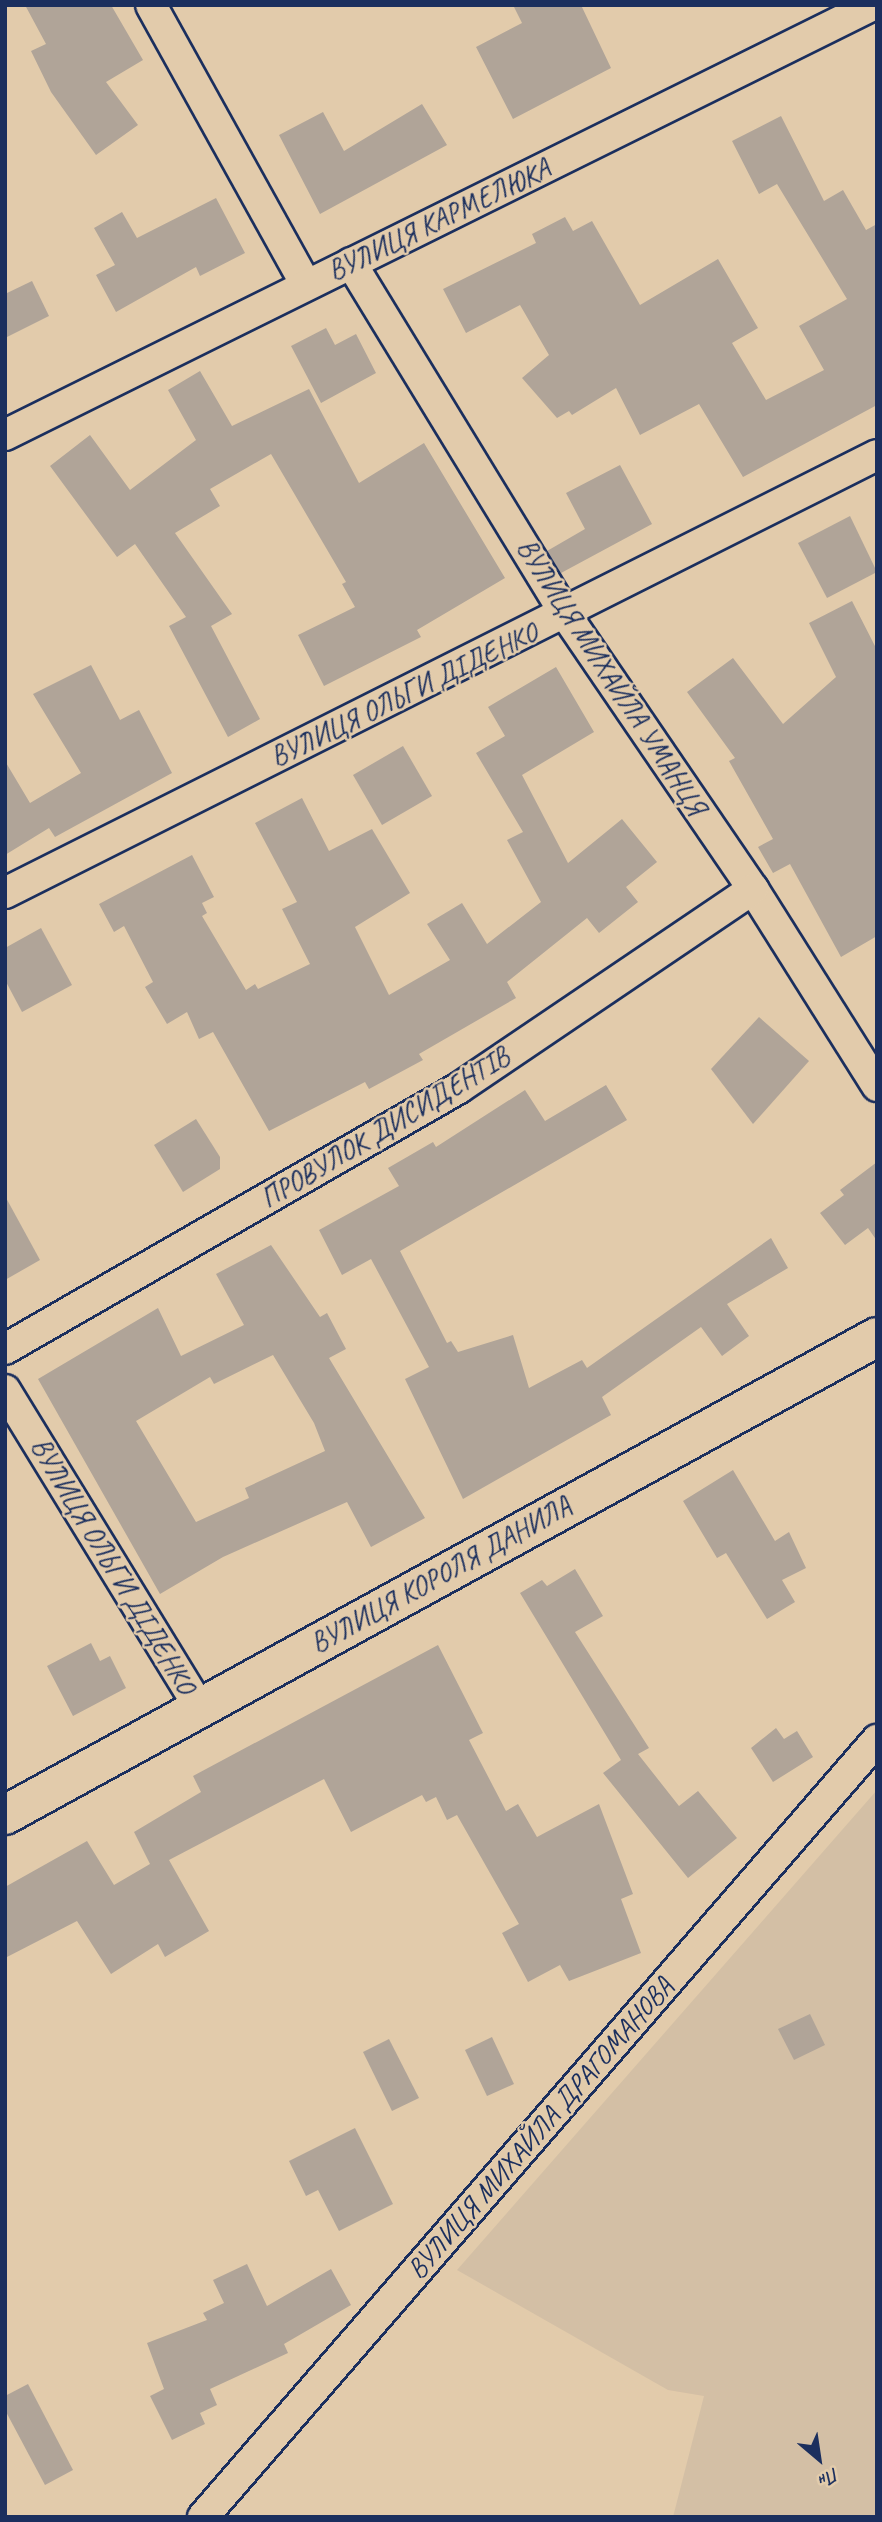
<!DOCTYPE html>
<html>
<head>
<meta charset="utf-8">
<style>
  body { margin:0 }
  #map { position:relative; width:882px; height:2522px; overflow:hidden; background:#e2cbab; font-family:Caveat,sans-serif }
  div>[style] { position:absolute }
  .built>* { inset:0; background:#d3bfa5 }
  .building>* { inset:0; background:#b0a498 }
  .roads { filter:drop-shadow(2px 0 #1b2f5e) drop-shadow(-2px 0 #1b2f5e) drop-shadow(0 2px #1b2f5e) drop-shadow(0 -2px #1b2f5e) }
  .minor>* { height:30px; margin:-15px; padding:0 15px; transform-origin:15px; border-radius:15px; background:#e2cbab }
  .secondary>* { height:38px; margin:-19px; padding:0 19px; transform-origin:19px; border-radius:19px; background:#e2cbab }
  span { translate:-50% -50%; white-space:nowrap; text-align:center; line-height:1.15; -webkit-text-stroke:5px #e2cbab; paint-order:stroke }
  .street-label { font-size:28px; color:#1b2f5e }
  .frame { position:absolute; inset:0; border:7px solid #1b2f5e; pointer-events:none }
  .north { position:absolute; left:784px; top:2424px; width:70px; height:70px; -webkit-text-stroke:5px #e2cbab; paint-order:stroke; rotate:151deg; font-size:19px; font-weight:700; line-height:28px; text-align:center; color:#1b2f5e }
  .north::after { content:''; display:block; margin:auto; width:24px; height:32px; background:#1b2f5e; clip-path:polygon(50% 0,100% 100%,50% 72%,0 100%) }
</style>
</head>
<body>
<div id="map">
  <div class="built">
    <i style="clip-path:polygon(877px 1790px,877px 2517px,673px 2517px,704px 2396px,668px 2390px,457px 2270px)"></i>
  </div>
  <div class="building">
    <i style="clip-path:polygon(25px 5px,111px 5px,143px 60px,106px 82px,138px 125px,96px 155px,51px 92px,31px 51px,46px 44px)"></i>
    <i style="clip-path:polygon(513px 5px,581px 5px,611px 68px,513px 119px,476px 47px,522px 23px)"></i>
    <i style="clip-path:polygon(422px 104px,447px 145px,320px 214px,279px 135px,323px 112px,344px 151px)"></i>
    <i style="clip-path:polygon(781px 116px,824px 201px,843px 190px,866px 230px,877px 224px,877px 405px,743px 477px,699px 404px,640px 435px,616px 388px,572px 415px,569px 411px,557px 418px,522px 378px,549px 355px,520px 305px,466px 333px,443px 289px,536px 243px,532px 234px,565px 217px,573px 231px,592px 221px,640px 305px,718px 259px,758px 328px,732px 343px,766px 400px,824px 370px,799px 326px,847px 299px,777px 184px,759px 194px,732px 141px)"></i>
    <i style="clip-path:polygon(216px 198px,245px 253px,200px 276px,196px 267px,116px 312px,96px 275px,115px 265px,94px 228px,122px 212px,137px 238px)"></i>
    <i style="clip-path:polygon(32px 281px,49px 316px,5px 338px,5px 294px)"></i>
    <i style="clip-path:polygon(326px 328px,335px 345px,356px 334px,376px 373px,321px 403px,291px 346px)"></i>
    <i style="clip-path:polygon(200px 371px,232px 426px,309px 389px,359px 483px,424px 443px,505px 578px,417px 630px,421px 637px,324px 686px,298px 635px,355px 607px,342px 584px,346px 582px,271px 454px,210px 489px,220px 506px,175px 533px,232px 614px,211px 626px,260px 719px,228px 737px,169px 626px,186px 617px,135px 544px,117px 557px,50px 466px,90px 435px,130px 490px,196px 440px,168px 390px)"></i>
    <i style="clip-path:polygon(620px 465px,652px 524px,561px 573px,547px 551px,585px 529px,566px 493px)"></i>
    <i style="clip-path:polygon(850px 516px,877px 572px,827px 598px,798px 543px)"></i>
    <i style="clip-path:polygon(852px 601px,877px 650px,877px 936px,841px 957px,790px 864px,773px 873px,758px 847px,773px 839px,729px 761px,735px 758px,687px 692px,733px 658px,783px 724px,836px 677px,809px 623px)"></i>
    <i style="clip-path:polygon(91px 665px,120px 720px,139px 710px,172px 773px,55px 837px,49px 828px,5px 855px,5px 761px,30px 803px,81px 773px,33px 694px)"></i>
    <i style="clip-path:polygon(556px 667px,594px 732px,522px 775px,568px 863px,622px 819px,657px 862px,626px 887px,638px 902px,599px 933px,587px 918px,507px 982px,516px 998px,419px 1054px,423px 1060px,369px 1089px,365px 1082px,269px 1131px,213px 1032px,199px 1039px,187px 1012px,167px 1024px,145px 987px,153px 982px,124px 926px,114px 932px,99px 904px,192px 855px,214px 897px,202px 903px,207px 913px,202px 916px,246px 990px,255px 984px,258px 989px,310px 964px,282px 909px,297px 902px,255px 823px,302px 798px,329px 851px,372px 829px,410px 893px,355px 927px,389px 995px,450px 960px,427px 924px,462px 903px,487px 944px,541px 902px,507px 840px,523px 832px,476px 753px,505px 736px,488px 707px)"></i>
    <i style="clip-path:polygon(403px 746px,432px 796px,382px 825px,353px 775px)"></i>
    <i style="clip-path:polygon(41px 928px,72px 985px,22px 1012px,5px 980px,5px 948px)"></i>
    <i style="clip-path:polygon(759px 1017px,809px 1061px,753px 1124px,711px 1069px)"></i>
    <i style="clip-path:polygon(606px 1085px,627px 1120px,400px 1251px,447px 1343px,451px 1341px,458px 1352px,513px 1335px,529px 1388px,582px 1360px,587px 1368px,771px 1238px,788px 1268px,727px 1304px,749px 1336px,722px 1356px,701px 1327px,602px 1397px,611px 1415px,463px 1499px,405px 1379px,429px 1367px,371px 1259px,342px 1275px,319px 1230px,399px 1186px,388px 1168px,433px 1142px,436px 1147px,525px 1090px,545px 1121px)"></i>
    <i style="clip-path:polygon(196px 1119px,220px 1157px,220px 1169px,183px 1192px,154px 1145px)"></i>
    <i style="clip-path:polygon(877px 1162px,877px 1241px,868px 1228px,845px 1245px,820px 1213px,844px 1195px,840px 1190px)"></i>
    <i style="clip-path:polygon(5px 1196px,40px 1260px,5px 1280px)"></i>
    <i style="clip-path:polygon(evenodd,271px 1245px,320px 1317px,327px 1313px,346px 1349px,329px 1358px,425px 1518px,371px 1547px,347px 1502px,223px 1557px,160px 1594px,38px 1379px,158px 1308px,181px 1356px,244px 1325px,216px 1274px,271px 1245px,273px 1355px,314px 1423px,325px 1451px,245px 1488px,249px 1498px,196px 1522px,136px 1421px,210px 1377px,214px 1384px,273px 1355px)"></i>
    <i style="clip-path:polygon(733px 1470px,775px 1541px,789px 1532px,806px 1568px,782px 1580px,795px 1602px,767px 1619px,726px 1553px,717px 1558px,683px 1501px)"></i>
    <i style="clip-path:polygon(575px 1569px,603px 1616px,575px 1632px,649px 1748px,638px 1754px,679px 1806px,698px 1791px,737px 1838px,688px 1878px,603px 1773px,621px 1760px,520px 1593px,542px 1580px,547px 1586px)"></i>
    <i style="clip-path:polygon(91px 1643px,100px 1661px,110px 1656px,126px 1688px,73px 1716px,47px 1666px)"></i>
    <i style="clip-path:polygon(438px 1645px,483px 1733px,469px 1740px,506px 1811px,518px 1804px,537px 1837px,599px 1804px,633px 1894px,621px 1899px,641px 1953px,569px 1981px,560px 1965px,528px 1982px,502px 1933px,519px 1924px,457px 1815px,447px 1820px,436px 1797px,426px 1802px,422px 1795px,351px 1832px,324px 1779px,169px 1860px,209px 1931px,165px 1957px,158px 1944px,111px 1974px,77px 1921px,5px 1958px,5px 1887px,87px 1841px,114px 1885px,150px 1864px,134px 1832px,201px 1792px,193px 1776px)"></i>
    <i style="clip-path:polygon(776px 1728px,784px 1739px,797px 1731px,813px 1757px,773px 1782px,751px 1748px)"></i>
    <i style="clip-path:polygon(810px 2014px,825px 2045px,794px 2060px,778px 2029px)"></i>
    <i style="clip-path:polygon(492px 2037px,514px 2084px,487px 2096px,465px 2050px)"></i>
    <i style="clip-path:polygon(389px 2039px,419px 2098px,392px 2111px,363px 2052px)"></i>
    <i style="clip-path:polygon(355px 2128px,393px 2204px,339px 2231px,318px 2190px,306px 2196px,289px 2161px)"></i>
    <i style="clip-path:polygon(247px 2264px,267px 2306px,331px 2269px,351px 2305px,284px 2344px,288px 2353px,210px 2389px,217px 2405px,200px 2413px,205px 2424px,172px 2440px,150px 2396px,164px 2389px,147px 2343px,207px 2320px,203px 2313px,224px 2303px,213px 2280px)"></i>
    <i style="clip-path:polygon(28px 2384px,73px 2470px,45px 2485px,5px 2410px,5px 2396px)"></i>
  </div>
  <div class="roads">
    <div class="minor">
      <i style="left:151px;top:5px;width:320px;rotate:61deg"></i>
      <i style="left:351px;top:263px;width:412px;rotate:58.6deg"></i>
      <i style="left:566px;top:615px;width:332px;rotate:55.7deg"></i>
      <i style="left:753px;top:889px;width:233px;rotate:57.8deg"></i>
      <i style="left:5px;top:435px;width:969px;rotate:-26.35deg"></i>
      <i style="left:5px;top:893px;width:976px;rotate:-26.67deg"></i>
      <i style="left:5px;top:1349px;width:524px;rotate:-29.89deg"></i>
      <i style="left:459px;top:1088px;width:355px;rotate:-34.1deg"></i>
      <i style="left:5px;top:1390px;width:372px;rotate:58.5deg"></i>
      <i style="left:203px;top:2517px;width:1029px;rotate:-49.06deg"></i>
    </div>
    <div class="secondary">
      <i style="left:5px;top:1815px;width:994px;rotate:-28.73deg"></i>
    </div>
  </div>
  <div class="street-label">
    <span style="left:439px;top:220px;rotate:-26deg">ВУЛИЦЯ КАРМЕЛЮКА</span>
    <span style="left:611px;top:677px;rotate:57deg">ВУЛИЦЯ МИХАЙЛА УМАНЦЯ</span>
    <span style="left:404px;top:695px;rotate:-26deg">ВУЛИЦЯ ОЛЬГИ ДІДЕНКО</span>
    <span style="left:385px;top:1128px;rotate:-31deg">ПРОВУЛОК ДИСИДЕНТІВ</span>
    <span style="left:113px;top:1566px;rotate:59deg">ВУЛИЦЯ ОЛЬГИ ДІДЕНКО</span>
    <span style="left:441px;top:1575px;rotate:-29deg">ВУЛИЦЯ КОРОЛЯ ДАНИЛА</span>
    <span style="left:540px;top:2128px;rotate:-49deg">ВУЛИЦЯ МИХАЙЛА ДРАГОМАНОВА</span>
  </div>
  <div class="frame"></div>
  <div class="north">Пн</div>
</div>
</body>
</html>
